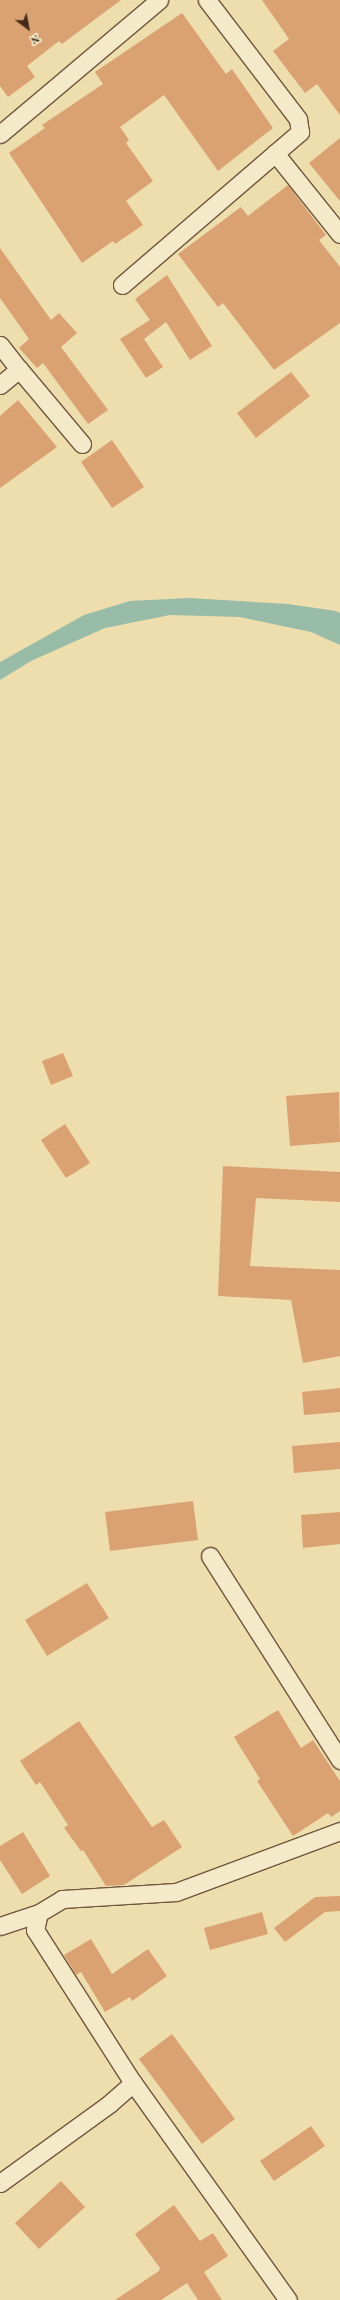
<!DOCTYPE html>
<html>
<head>
<meta charset="utf-8">
<style>
  body { margin:0 }
  #map { position:relative; width:340px; height:2300px; overflow:hidden; background:#eedead; font-family:"Old Standard TT",serif }
  div>[style] { position:absolute }
  .water>* { inset:0; background:#99bca8 }
  .building>* { inset:0; background:#daa272 }
  .roads { filter:drop-shadow(1px 0 #70573e) drop-shadow(-1px 0 #70573e) drop-shadow(0 1px #70573e) drop-shadow(0 -1px #70573e) }
  .minor>* { height:17px; margin:-8.5px; padding:0 8.5px; transform-origin:8.5px; border-radius:8.5px; background:#f4eaca }
  span { translate:-50% -50%; white-space:nowrap; text-align:center; line-height:1.15; -webkit-text-stroke:3.5px #f4eaca; paint-order:stroke }
  .north { position:absolute; left:8px; top:8px; width:40px; height:40px; -webkit-text-stroke:3px #f4eaca; paint-order:stroke; rotate:148deg; font-size:11px; font-weight:700; line-height:16px; text-align:center; color:#462a19 }
  .north::after { content:''; display:block; margin:auto; width:14px; height:18px; background:#462a19; clip-path:polygon(50% 0,100% 100%,50% 72%,0 100%) }
</style>
</head>
<body>
<div id="map">
  <div class="water">
    <i style="clip-path:polygon(189px 598px,288px 604px,336px 611px,340px 613px,340px 645px,311px 632px,240px 617px,170px 615px,105px 628px,31px 661px,0 680px,0 662px,84px 615px,130px 601px)"></i>
  </div>
  <div class="building">
    <i style="clip-path:polygon(0 0,121px 0,62px 44px,59px 41px,27px 66px,35px 77px,8px 97px,0 86px)"></i>
    <i style="clip-path:polygon(262px 0,340px 0,340px 115px,317px 84px,305px 93px,273px 51px,289px 39px)"></i>
    <i style="clip-path:polygon(182px 13px,226px 74px,232px 69px,273px 128px,218px 171px,164px 95px,120px 127px,129px 140px,126px 143px,153px 181px,126px 201px,143px 225px,115px 244px,113px 241px,82px 263px,9px 153px,45px 128px,42px 125px,103px 84px,95px 72px)"></i>
    <i style="clip-path:polygon(340px 138px,340px 201px,309px 163px)"></i>
    <i style="clip-path:polygon(288px 185px,326px 235px,319px 240px,340px 267px,340px 323px,274px 370px,223px 303px,218px 307px,178px 254px,241px 207px,248px 216px)"></i>
    <i style="clip-path:polygon(0 248px,51px 320px,59px 313px,77px 333px,61px 347px,108px 410px,88px 424px,43px 363px,37px 368px,19px 348px,29px 339px,0 298px)"></i>
    <i style="clip-path:polygon(167px 275px,212px 346px,190px 360px,166px 322px,144px 339px,163px 367px,146px 378px,120px 339px,150px 320px,135px 299px)"></i>
    <i style="clip-path:polygon(291px 372px,310px 396px,256px 438px,237px 413px)"></i>
    <i style="clip-path:polygon(18px 400px,57px 447px,0 488px,0 416px)"></i>
    <i style="clip-path:polygon(112px 440px,144px 487px,112px 508px,81px 462px)"></i>
    <i style="clip-path:polygon(63px 1053px,73px 1076px,51px 1085px,42px 1061px)"></i>
    <i style="clip-path:polygon(339px 1092px,340px 1142px,290px 1146px,286px 1096px)"></i>
    <i style="clip-path:polygon(65px 1124px,90px 1163px,66px 1178px,41px 1140px)"></i>
    <i style="clip-path:polygon(223px 1166px,340px 1172px,340px 1202px,256px 1198px,250px 1266px,340px 1270px,340px 1356px,303px 1363px,291px 1300px,218px 1296px)"></i>
    <i style="clip-path:polygon(340px 1388px,340px 1412px,304px 1415px,302px 1392px)"></i>
    <i style="clip-path:polygon(340px 1442px,340px 1469px,294px 1473px,292px 1446px)"></i>
    <i style="clip-path:polygon(193px 1501px,198px 1540px,110px 1551px,105px 1512px)"></i>
    <i style="clip-path:polygon(340px 1512px,340px 1544px,303px 1548px,301px 1515px)"></i>
    <i style="clip-path:polygon(87px 1583px,109px 1618px,47px 1656px,25px 1620px)"></i>
    <i style="clip-path:polygon(278px 1710px,301px 1748px,313px 1740px,340px 1781px,340px 1811px,331px 1817px,328px 1813px,293px 1836px,257px 1781px,260px 1779px,234px 1737px)"></i>
    <i style="clip-path:polygon(79px 1721px,152px 1827px,164px 1820px,182px 1847px,124px 1885px,106px 1886px,83px 1850px,81px 1851px,64px 1828px,68px 1825px,40px 1782px,36px 1785px,20px 1761px)"></i>
    <i style="clip-path:polygon(23px 1832px,50px 1876px,22px 1894px,0 1860px,0 1846px)"></i>
    <i style="clip-path:polygon(340px 1896px,340px 1911px,325px 1912px,285px 1942px,274px 1928px,315px 1897px)"></i>
    <i style="clip-path:polygon(262px 1912px,268px 1934px,210px 1950px,204px 1928px)"></i>
    <i style="clip-path:polygon(91px 1939px,112px 1974px,148px 1949px,167px 1976px,132px 2001px,130px 1997px,105px 2012px,81px 1972px,76px 1975px,64px 1955px)"></i>
    <i style="clip-path:polygon(172px 2034px,235px 2119px,202px 2144px,139px 2059px)"></i>
    <i style="clip-path:polygon(311px 2126px,325px 2146px,274px 2181px,260px 2161px)"></i>
    <i style="clip-path:polygon(61px 2181px,85px 2207px,39px 2249px,15px 2223px)"></i>
    <i style="clip-path:polygon(174px 2205px,200px 2241px,213px 2233px,228px 2256px,204px 2272px,222px 2300px,198px 2300px,187px 2283px,161px 2300px,115px 2300px,159px 2271px,160px 2268px,135px 2234px)"></i>
  </div>
  <div class="roads">
    <div class="minor">
      <i style="left:0;top:134px;width:208px;rotate:-40.1deg"></i>
      <i style="left:275px;top:153px;width:104px;rotate:51.3deg"></i>
      <i style="left:122px;top:285px;width:235px;rotate:-40.7deg"></i>
      <i style="left:300px;top:132px;width:13px;rotate:-99deg"></i>
      <i style="left:298px;top:119px;width:150px;rotate:-127.4deg"></i>
      <i style="left:0;top:345px;width:31px;rotate:52deg"></i>
      <i style="left:0;top:385px;width:25px;rotate:-40deg"></i>
      <i style="left:19px;top:369px;width:98px;rotate:50deg"></i>
      <i style="left:210px;top:1556px;width:242px;rotate:57.5deg"></i>
      <i style="left:0;top:1926px;width:41px;rotate:-18.4deg"></i>
      <i style="left:0;top:2183px;width:135px;rotate:-35.9deg"></i>
      <i style="left:109px;top:2104px;width:32px;rotate:-41deg"></i>
      <i style="left:288px;top:2300px;width:267px;rotate:-125.5deg"></i>
      <i style="left:133px;top:2083px;width:182px;rotate:-122.6deg"></i>
      <i style="left:35px;top:1930px;width:17px;rotate:-77deg"></i>
      <i style="left:39px;top:1913px;width:27px;rotate:-31deg"></i>
      <i style="left:62px;top:1899px;width:114px;rotate:-3.5deg"></i>
      <i style="left:176px;top:1892px;width:175px;rotate:-20.4deg"></i>
    </div>
  </div>
  <div class="north">N</div>
</div>
</body>
</html>
